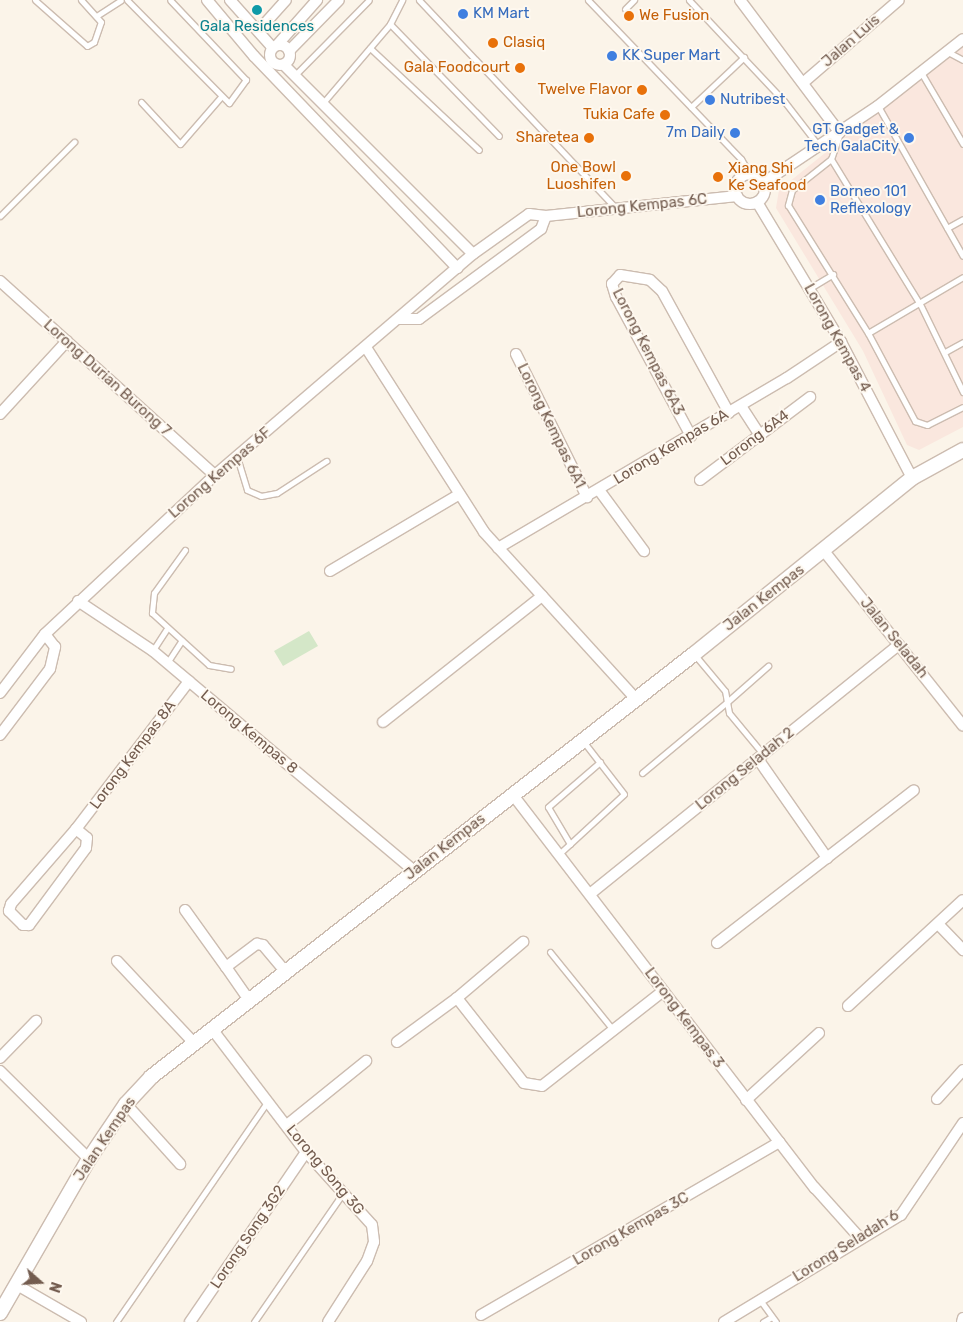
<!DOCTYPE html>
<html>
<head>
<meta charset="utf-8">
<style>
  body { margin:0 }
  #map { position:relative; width:963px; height:1322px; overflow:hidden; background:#fbf4e9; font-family:Rubik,sans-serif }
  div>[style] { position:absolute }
  .commercial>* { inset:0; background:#fae7de }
  .green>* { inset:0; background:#d4e7c8 }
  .roads { filter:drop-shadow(1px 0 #ccbcb0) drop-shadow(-1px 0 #ccbcb0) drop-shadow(0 1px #ccbcb0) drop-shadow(0 -1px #ccbcb0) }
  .lane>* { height:5px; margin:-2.5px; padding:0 2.5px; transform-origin:2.5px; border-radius:2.5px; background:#fff }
  .street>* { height:10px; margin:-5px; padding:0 5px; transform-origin:5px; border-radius:5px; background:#fff }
  .street>.ring { margin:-5px; padding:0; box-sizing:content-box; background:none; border:10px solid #fff; border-radius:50% }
  .secondary>* { height:14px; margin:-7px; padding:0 7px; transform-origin:7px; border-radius:7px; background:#fff }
  .dots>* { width:14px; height:14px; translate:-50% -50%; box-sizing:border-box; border:2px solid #fef8ef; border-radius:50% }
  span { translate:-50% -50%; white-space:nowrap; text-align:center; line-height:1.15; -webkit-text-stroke:4px #fef8ef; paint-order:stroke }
  .shop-label { font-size:15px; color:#366cbe }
  .left { translate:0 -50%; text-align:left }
  .right { translate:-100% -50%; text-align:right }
  .food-label { font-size:15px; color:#c56008 }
  .culture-label { font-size:15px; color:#0d838f }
  .street-label { font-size:15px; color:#735c4f }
  .north { position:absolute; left:15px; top:1257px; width:50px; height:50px; -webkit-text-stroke:4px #fef8ef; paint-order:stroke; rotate:109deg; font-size:14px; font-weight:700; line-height:20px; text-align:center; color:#735c4f }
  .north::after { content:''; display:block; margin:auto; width:18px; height:22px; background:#735c4f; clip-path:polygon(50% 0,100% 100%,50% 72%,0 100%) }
</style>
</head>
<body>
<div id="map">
  <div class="commercial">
    <i style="clip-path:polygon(963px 42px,963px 427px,919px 450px,907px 445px,863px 351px,776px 208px,779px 190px)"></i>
  </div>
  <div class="green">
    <i style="clip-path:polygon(309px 631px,318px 646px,283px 666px,274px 651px)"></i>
  </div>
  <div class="roads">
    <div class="lane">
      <i style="left:35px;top:0;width:69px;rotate:41.5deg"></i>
      <i style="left:87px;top:46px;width:8px;rotate:-30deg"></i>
      <i style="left:94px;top:42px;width:21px;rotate:-71deg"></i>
      <i style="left:101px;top:22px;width:30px;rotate:-132deg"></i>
      <i style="left:127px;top:0;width:145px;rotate:45.3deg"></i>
      <i style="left:229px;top:103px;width:29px;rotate:-54deg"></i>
      <i style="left:246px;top:80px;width:110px;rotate:-133.5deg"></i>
      <i style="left:419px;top:0;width:286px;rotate:46.6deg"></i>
      <i style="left:588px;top:0;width:221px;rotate:46.1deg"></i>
      <i style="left:741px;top:159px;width:17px;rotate:59deg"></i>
      <i style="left:689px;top:0;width:139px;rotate:46.8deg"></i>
      <i style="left:784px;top:101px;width:56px;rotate:52.3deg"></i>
      <i style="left:625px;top:9px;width:13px;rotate:-45deg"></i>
      <i style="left:98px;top:15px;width:27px;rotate:-33deg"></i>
      <i style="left:390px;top:24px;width:156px;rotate:45.8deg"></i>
      <i style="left:370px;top:48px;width:149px;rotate:43.1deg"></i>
      <i style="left:948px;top:52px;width:17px;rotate:28deg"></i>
      <i style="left:922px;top:74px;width:81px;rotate:59.6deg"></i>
      <i style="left:295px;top:75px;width:105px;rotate:-45.4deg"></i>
      <i style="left:141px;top:102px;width:57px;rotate:47.1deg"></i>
      <i style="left:180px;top:144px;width:61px;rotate:-49deg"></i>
      <i style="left:322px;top:104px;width:105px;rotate:-49.6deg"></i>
      <i style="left:390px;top:24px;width:27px;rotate:-63deg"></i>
      <i style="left:878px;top:106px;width:172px;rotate:60.5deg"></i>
      <i style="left:691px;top:107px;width:73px;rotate:-43.3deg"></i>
      <i style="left:840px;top:133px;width:28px;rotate:109deg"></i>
      <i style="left:831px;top:159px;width:50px;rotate:141.5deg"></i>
      <i style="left:792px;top:190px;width:16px;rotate:105deg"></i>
      <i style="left:788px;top:205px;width:151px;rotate:58deg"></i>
      <i style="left:868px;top:333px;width:100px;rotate:61.9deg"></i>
      <i style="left:915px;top:421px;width:13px;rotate:18deg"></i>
      <i style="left:927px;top:425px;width:40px;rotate:-26.6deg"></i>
      <i style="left:831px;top:159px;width:170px;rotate:58.5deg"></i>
      <i style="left:920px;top:304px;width:98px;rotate:64deg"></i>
      <i style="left:0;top:216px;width:105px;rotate:-45deg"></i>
      <i style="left:947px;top:228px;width:18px;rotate:-29deg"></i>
      <i style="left:810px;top:288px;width:27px;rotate:-31deg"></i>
      <i style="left:868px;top:333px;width:110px;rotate:-30.5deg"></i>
      <i style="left:945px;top:352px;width:21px;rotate:-29deg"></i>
      <i style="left:237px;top:457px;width:34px;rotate:73deg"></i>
      <i style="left:247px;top:490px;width:15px;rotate:23deg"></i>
      <i style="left:261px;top:496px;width:16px;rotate:-11deg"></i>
      <i style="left:277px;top:493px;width:59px;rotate:-33.1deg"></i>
      <i style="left:185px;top:550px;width:53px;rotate:125.8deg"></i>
      <i style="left:154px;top:593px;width:20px;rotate:96deg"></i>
      <i style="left:152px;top:613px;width:77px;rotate:42.4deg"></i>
      <i style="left:209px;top:665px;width:22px;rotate:10deg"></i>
      <i style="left:153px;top:650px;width:24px;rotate:-57deg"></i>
      <i style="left:167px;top:663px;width:27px;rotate:-57deg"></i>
      <i style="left:763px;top:754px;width:53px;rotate:-129.7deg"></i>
      <i style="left:729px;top:713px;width:11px;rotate:-100deg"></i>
      <i style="left:727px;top:702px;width:55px;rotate:-41.3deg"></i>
      <i style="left:642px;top:773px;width:111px;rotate:-39.9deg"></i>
      <i style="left:727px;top:702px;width:11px;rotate:-100deg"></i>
      <i style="left:725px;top:691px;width:48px;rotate:-130deg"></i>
      <i style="left:570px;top:844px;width:43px;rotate:-120.7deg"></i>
      <i style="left:548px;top:807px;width:69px;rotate:-40.9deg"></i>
      <i style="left:559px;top:854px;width:88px;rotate:-42.7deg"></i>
      <i style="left:624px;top:794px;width:67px;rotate:-127.7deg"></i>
      <i style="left:550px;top:952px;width:102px;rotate:51deg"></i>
      <i style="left:760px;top:1300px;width:27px;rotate:54deg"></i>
      <i style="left:116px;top:1322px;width:268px;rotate:-55.5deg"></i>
      <i style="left:254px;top:1322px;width:157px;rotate:-55.4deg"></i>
      <i style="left:763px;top:1322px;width:8px;rotate:-30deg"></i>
    </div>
    <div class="street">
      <i style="left:207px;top:0;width:73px;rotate:50deg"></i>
      <i style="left:254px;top:56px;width:294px;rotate:46.2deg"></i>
      <i style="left:230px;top:0;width:63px;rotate:48.2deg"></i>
      <i style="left:740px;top:0;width:166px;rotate:53.1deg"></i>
      <i style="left:259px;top:30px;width:40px;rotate:-48deg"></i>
      <i style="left:278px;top:44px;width:59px;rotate:-48.4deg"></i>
      <i class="ring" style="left:270px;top:45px;width:10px;height:10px"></i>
      <i style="left:289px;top:51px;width:71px;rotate:-45.6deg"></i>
      <i style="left:284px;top:65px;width:267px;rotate:45deg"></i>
      <i style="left:804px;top:82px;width:125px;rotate:-40.8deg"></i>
      <i class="ring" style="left:735px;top:174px;width:20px;height:20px"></i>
      <i style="left:763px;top:183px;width:138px;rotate:-33.8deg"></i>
      <i style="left:878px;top:106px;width:108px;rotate:-38.2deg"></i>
      <i style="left:757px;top:202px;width:163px;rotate:59deg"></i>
      <i style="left:841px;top:342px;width:153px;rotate:62.4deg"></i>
      <i style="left:0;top:281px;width:290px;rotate:42.1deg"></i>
      <i style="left:398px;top:319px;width:21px"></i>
      <i style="left:419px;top:319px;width:152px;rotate:-36.4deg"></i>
      <i style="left:541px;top:229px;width:14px;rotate:-69deg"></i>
      <i style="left:546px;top:216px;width:192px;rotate:-6deg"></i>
      <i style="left:367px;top:349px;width:217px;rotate:57.4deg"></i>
      <i style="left:484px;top:532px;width:226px;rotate:47.7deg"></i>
      <i style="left:516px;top:354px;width:160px;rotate:63.6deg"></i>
      <i style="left:741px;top:406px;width:33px;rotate:57deg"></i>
      <i style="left:0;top:414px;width:99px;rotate:-47.5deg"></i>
      <i style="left:691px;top:436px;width:158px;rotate:-118.3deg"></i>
      <i style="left:616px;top:297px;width:14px;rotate:-107deg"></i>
      <i style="left:612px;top:284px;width:12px;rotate:-48deg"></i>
      <i style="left:620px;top:275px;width:30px;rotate:9deg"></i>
      <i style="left:650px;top:280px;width:16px;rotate:43deg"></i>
      <i style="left:662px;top:291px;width:139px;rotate:61.2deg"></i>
      <i style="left:700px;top:480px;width:138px;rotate:-37deg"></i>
      <i style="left:599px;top:490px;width:76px;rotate:53.6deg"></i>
      <i style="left:498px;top:548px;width:335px;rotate:-30.5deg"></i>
      <i style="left:787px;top:378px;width:65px;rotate:-33.7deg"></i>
      <i style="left:824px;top:551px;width:223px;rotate:51.5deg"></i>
      <i style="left:330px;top:571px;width:149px;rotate:-30.7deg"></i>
      <i style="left:78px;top:601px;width:90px;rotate:33.7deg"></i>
      <i style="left:153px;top:651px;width:341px;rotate:40.1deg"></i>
      <i style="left:0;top:693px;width:74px;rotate:-52.7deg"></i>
      <i style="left:45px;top:634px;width:233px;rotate:-43.1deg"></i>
      <i style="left:215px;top:475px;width:340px;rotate:-40.6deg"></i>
      <i style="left:473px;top:254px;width:69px;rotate:-35.5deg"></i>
      <i style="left:529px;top:214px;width:17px;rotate:7deg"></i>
      <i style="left:383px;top:722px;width:203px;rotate:-38.4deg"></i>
      <i style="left:0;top:735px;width:83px;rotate:-52.9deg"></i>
      <i style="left:50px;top:669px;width:23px;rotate:-77deg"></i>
      <i style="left:55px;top:647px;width:16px;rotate:-128deg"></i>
      <i style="left:758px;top:759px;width:121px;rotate:55.1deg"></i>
      <i style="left:513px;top:795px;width:496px;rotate:52.5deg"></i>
      <i style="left:815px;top:1188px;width:66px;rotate:48.1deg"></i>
      <i style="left:76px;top:829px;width:14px;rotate:39deg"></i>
      <i style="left:87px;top:838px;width:10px;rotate:96deg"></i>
      <i style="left:86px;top:848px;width:96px;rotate:126.5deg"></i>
      <i style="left:29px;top:925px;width:6px;rotate:180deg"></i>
      <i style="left:23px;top:925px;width:20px;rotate:-135deg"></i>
      <i style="left:9px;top:911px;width:7px;rotate:-74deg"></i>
      <i style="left:11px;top:904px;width:99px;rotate:-49.1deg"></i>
      <i style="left:76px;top:829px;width:186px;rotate:-52.6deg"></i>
      <i style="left:590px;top:894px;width:397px;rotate:-38.9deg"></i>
      <i style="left:185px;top:910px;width:70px;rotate:54.3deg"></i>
      <i style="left:226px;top:967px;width:39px;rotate:-37deg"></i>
      <i style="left:257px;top:944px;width:6px;rotate:9deg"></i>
      <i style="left:263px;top:945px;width:34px;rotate:50deg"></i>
      <i style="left:939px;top:925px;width:35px;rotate:46deg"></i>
      <i style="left:717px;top:943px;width:249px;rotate:-37.8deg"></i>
      <i style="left:117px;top:961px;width:112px;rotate:46.8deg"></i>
      <i style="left:226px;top:967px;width:40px;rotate:55.1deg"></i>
      <i style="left:457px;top:998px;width:87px;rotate:-40.3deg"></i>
      <i style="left:848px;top:1006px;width:156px;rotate:-42.7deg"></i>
      <i style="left:212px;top:1029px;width:155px;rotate:52.6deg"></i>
      <i style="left:306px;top:1152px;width:98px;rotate:47.9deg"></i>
      <i style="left:372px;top:1225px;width:17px;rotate:83deg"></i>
      <i style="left:374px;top:1242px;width:20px;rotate:110deg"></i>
      <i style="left:367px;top:1261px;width:72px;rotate:122.6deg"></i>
      <i style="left:397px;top:1042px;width:74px;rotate:-36.3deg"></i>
      <i style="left:457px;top:998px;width:108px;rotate:51.8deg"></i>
      <i style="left:524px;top:1083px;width:18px;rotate:9deg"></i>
      <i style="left:542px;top:1086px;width:154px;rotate:-38.1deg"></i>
      <i style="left:0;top:1058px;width:52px;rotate:-45.8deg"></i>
      <i style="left:0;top:1071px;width:125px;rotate:44.7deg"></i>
      <i style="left:937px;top:1099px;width:39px;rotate:-48deg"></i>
      <i style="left:746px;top:1100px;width:99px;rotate:-42.5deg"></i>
      <i style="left:126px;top:1104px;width:81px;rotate:48deg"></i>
      <i style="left:287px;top:1125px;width:102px;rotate:-39deg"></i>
      <i style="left:17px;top:1285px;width:74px;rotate:30deg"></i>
      <i style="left:481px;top:1315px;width:345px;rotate:-30.1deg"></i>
      <i style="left:190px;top:1322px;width:206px;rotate:-55.7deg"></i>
      <i style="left:724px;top:1322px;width:207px;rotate:-31.2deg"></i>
      <i style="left:901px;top:1215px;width:111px;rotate:-56deg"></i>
      <i style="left:962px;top:1322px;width:4px;rotate:-76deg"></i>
    </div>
    <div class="secondary">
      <i style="left:0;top:1313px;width:178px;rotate:-60deg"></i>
      <i style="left:89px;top:1159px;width:66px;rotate:-56.1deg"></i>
      <i style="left:126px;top:1104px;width:37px;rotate:-47deg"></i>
      <i style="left:151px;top:1077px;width:688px;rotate:-37.92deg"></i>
      <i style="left:694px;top:654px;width:280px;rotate:-38.9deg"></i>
      <i style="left:912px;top:478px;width:58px;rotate:-28.8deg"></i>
    </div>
  </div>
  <div class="dots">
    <i style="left:257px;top:10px;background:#0f9aa8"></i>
    <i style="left:463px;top:14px;background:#3f7fe0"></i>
    <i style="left:629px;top:16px;background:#e8710a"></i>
    <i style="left:493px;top:43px;background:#e8710a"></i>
    <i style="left:612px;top:56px;background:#3f7fe0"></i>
    <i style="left:520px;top:68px;background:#e8710a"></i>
    <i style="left:642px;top:90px;background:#e8710a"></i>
    <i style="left:710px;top:100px;background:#3f7fe0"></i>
    <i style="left:665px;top:115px;background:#e8710a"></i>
    <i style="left:735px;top:133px;background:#3f7fe0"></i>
    <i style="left:589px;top:138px;background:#e8710a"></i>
    <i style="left:909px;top:138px;background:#3f7fe0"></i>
    <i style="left:626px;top:176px;background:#e8710a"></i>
    <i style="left:718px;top:177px;background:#e8710a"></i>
    <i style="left:820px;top:200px;background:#3f7fe0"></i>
  </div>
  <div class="shop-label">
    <span class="left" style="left:473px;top:14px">KM Mart</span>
    <span class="left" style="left:622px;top:56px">KK Super Mart</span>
    <span class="left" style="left:720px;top:100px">Nutribest</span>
    <span class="right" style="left:899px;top:138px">GT Gadget &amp;<br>Tech GalaCity</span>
    <span class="right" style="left:725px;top:133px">7m Daily</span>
    <span class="left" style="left:830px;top:200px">Borneo 101<br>Reflexology</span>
  </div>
  <div class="food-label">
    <span class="left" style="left:639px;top:16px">We Fusion</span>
    <span class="left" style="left:503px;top:43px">Clasiq</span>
    <span class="right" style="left:510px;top:68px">Gala Foodcourt</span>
    <span class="right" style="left:632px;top:90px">Twelve Flavor</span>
    <span class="right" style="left:655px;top:115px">Tukia Cafe</span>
    <span class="right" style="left:579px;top:138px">Sharetea</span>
    <span class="right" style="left:616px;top:176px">One Bowl<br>Luoshifen</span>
    <span class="left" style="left:728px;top:177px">Xiang Shi<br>Ke Seafood</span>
  </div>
  <div class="culture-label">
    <span style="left:257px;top:27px">Gala Residences</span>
  </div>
  <div class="street-label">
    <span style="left:851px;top:41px;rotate:-41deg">Jalan Luis</span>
    <span style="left:642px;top:206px;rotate:-6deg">Lorong Kempas 6C</span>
    <span style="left:837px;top:338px;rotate:61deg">Lorong Kempas 4</span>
    <span style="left:648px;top:352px;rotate:63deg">Lorong Kempas 6A3</span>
    <span style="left:107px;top:378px;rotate:42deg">Lorong Durian Burong 7</span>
    <span style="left:551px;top:426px;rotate:64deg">Lorong Kempas 6A1</span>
    <span style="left:755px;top:438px;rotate:-37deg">Lorong 6A4</span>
    <span style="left:671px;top:447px;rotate:-31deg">Lorong Kempas 6A</span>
    <span style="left:220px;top:473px;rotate:-41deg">Lorong Kempas 6F</span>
    <span style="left:764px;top:598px;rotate:-38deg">Jalan Kempas</span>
    <span style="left:894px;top:638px;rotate:51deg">Jalan Seladah</span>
    <span style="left:249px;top:732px;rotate:40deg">Lorong Kempas 8</span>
    <span style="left:133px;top:755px;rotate:-53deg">Lorong Kempas 8A</span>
    <span style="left:745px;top:769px;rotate:-39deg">Lorong Seladah 2</span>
    <span style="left:445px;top:847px;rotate:-38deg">Jalan Kempas</span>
    <span style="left:684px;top:1018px;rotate:53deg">Lorong Kempas 3</span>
    <span style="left:105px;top:1139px;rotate:-56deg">Jalan Kempas</span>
    <span style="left:325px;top:1170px;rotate:50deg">Lorong Song 3G</span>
    <span style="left:631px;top:1229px;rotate:-30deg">Lorong Kempas 3C</span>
    <span style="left:248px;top:1237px;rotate:-56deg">Lorong Song 3G2</span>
    <span style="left:846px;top:1246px;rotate:-32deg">Lorong Seladah 6</span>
  </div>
  <div class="north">N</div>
</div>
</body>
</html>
